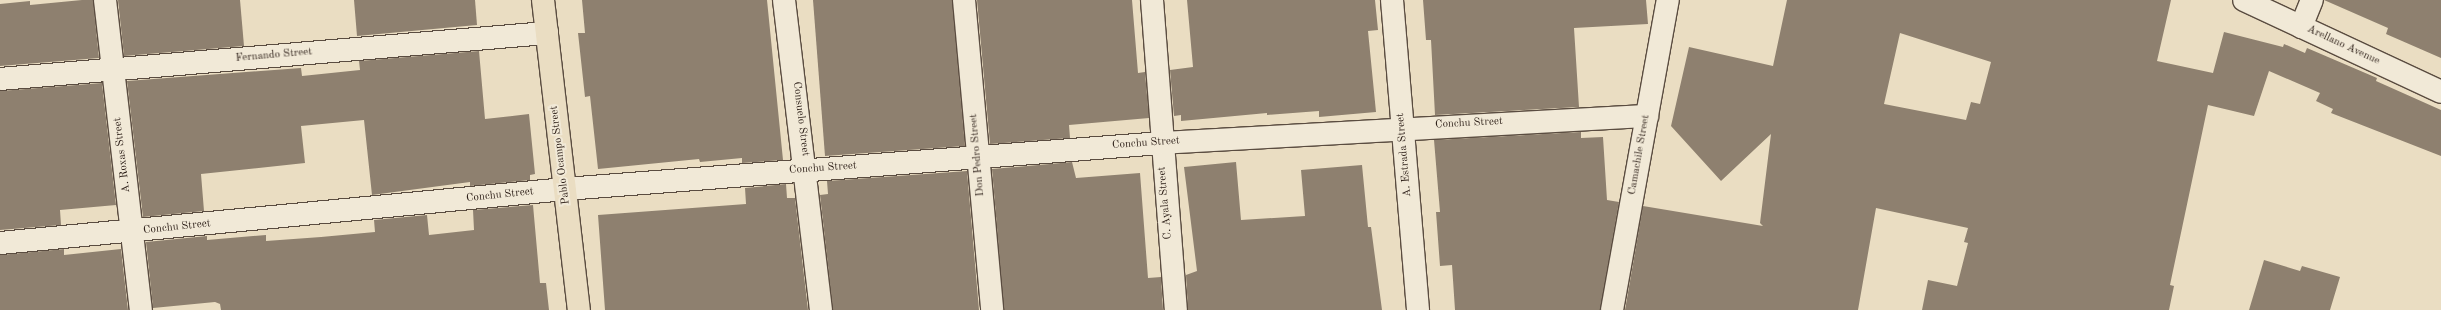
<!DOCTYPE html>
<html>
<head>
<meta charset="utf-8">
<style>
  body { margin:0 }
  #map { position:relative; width:2441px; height:310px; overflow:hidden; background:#eaddc2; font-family:"Old Standard TT",serif }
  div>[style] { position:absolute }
  .building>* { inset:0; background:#8e806f }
  .roads { filter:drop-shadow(1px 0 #5a4c40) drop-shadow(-1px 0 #5a4c40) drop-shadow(0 1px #5a4c40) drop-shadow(0 -1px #5a4c40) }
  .minor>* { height:22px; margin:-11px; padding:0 11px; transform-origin:11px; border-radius:11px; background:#f1e9d7 }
  .major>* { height:22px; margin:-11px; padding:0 11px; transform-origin:11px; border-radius:11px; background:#eaddc2 }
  span { translate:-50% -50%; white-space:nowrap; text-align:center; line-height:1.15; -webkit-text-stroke:4px #f1e9d7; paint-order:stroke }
  .street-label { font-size:11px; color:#2a1c15 }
</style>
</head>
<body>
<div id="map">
  <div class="building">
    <i style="clip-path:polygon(82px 0,93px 0,99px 58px,0 66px,0 4px,30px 1px,30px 5px)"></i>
    <i style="clip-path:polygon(118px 0,240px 0,244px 46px,124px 56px)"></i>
    <i style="clip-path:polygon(354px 0,475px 0,477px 25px,357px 36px)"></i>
    <i style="clip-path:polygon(582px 0,767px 0,783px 160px,742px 163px,742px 158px,700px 162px,699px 159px,598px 169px,590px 96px,585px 97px,578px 33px,585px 33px)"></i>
    <i style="clip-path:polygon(813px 0,952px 0,965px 146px,825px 156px)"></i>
    <i style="clip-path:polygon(977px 0,1132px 0,1138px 73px,1145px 72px,1149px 118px,1069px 125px,1070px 138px,990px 144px)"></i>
    <i style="clip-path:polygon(1187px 0,1375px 0,1378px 30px,1368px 31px,1376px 112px,1319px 117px,1319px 111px,1267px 115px,1267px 113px,1181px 121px,1181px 115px,1174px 116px,1170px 70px,1193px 67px)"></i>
    <i style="clip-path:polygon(1423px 0,1646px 0,1648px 24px,1574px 28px,1579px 107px,1435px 115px,1431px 40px,1426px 40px)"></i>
    <i style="clip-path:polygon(evenodd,1787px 0,2171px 0,2157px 61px,2213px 73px,2224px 32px,2283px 47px,2284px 44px,2305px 53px,2307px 48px,2377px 78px,2376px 81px,2441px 110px,2441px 156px,2331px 113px,2333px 109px,2316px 101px,2320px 93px,2269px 71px,2254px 116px,2208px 105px,2170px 285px,2174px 286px,2169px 310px,1922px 310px,1928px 280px,1957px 286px,1968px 243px,1964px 242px,1968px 228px,1876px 208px,1858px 310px,1625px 310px,1643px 206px,1763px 226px,1760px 223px,1771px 134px,1721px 181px,1671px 126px,1689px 47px,1773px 66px,1787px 0,1900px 33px,1991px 62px,1980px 104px,1971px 102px,1966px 120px,1884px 104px,1900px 33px)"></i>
    <i style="clip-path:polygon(2324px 0,2441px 0,2441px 58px,2386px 34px,2388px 28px)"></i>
    <i style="clip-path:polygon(479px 51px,485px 119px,529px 114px,535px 174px,530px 175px,530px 180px,470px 186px,470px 182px,372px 195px,364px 120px,301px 126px,305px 163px,201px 174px,204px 211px,143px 217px,127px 81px,301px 68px,302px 76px,360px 70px,359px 61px)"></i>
    <i style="clip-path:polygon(102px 83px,116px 205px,60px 210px,61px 225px,0 230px,0 91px)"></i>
    <i style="clip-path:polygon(1581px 132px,1581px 138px,1603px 137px,1607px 200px,1619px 202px,1600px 310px,1455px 310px,1452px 265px,1440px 266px,1436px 212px,1440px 212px,1434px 140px)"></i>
    <i style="clip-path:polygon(1072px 162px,1076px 178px,1140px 173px,1148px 278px,1161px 277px,1163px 310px,1004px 310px,992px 169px)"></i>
    <i style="clip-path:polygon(1236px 162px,1241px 220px,1305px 216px,1301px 170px,1362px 165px,1368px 227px,1371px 227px,1382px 310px,1188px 310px,1186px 275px,1197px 271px,1184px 167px)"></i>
    <i style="clip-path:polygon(967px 171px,979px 310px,833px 310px,820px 195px,828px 194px,827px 181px)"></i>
    <i style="clip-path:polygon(786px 184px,787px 198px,795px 198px,808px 310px,605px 310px,598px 215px,746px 204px,745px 188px)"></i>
    <i style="clip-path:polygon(533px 205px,540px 283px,546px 283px,549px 310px,221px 310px,220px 304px,215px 302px,153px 308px,146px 242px,207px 236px,207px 240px,266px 235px,266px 241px,321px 237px,375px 232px,374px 220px,427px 215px,429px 235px,474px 230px,473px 210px)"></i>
    <i style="clip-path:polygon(64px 249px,64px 255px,121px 249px,128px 310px,0 310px,0 255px)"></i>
    <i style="clip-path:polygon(2264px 260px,2300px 271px,2302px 266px,2340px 277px,2330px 310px,2249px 310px)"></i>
  </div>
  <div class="roads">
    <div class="minor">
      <i style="left:105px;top:0;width:312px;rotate:83.4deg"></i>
      <i style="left:784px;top:0;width:312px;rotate:83.2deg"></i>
      <i style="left:964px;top:0;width:311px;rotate:84.8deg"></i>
      <i style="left:1152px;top:0;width:311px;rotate:85.6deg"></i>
      <i style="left:1392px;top:0;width:311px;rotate:85.2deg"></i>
      <i style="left:2244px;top:0;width:217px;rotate:25deg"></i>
      <i style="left:2301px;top:27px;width:29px;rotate:-68deg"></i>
      <i style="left:0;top:79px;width:549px;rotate:-4.81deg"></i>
      <i style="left:0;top:243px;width:568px;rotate:-5.46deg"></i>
      <i style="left:565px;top:189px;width:598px;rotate:-4.41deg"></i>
      <i style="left:1161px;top:143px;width:487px;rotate:-3.2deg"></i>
      <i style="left:1612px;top:310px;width:315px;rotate:-79.8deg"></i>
    </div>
    <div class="major">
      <i style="left:543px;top:0;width:312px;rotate:83.4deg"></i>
    </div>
  </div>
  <div class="street-label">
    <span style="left:2343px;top:46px;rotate:25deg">Arellano Avenue</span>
    <span style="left:274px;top:56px;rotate:-5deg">Fernando Street</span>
    <span style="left:800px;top:119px;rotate:83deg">Consuelo Street</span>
    <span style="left:1469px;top:124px;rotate:-3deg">Conchu Street</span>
    <span style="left:1146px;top:144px;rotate:-4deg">Conchu Street</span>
    <span style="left:123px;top:155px;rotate:-97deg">A. Roxas Street</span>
    <span style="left:561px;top:155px;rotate:-97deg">Pablo Ocampo Street</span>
    <span style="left:978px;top:155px;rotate:-95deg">Don Pedro Street</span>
    <span style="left:1405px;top:155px;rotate:-95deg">A. Estrada Street</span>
    <span style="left:1640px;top:155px;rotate:-80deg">Camachile Street</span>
    <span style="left:823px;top:169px;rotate:-4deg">Conchu Street</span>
    <span style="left:500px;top:196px;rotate:-6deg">Conchu Street</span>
    <span style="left:1166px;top:203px;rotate:-95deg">C. Ayala Street</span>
    <span style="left:177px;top:228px;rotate:-6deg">Conchu Street</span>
  </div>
</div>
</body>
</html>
